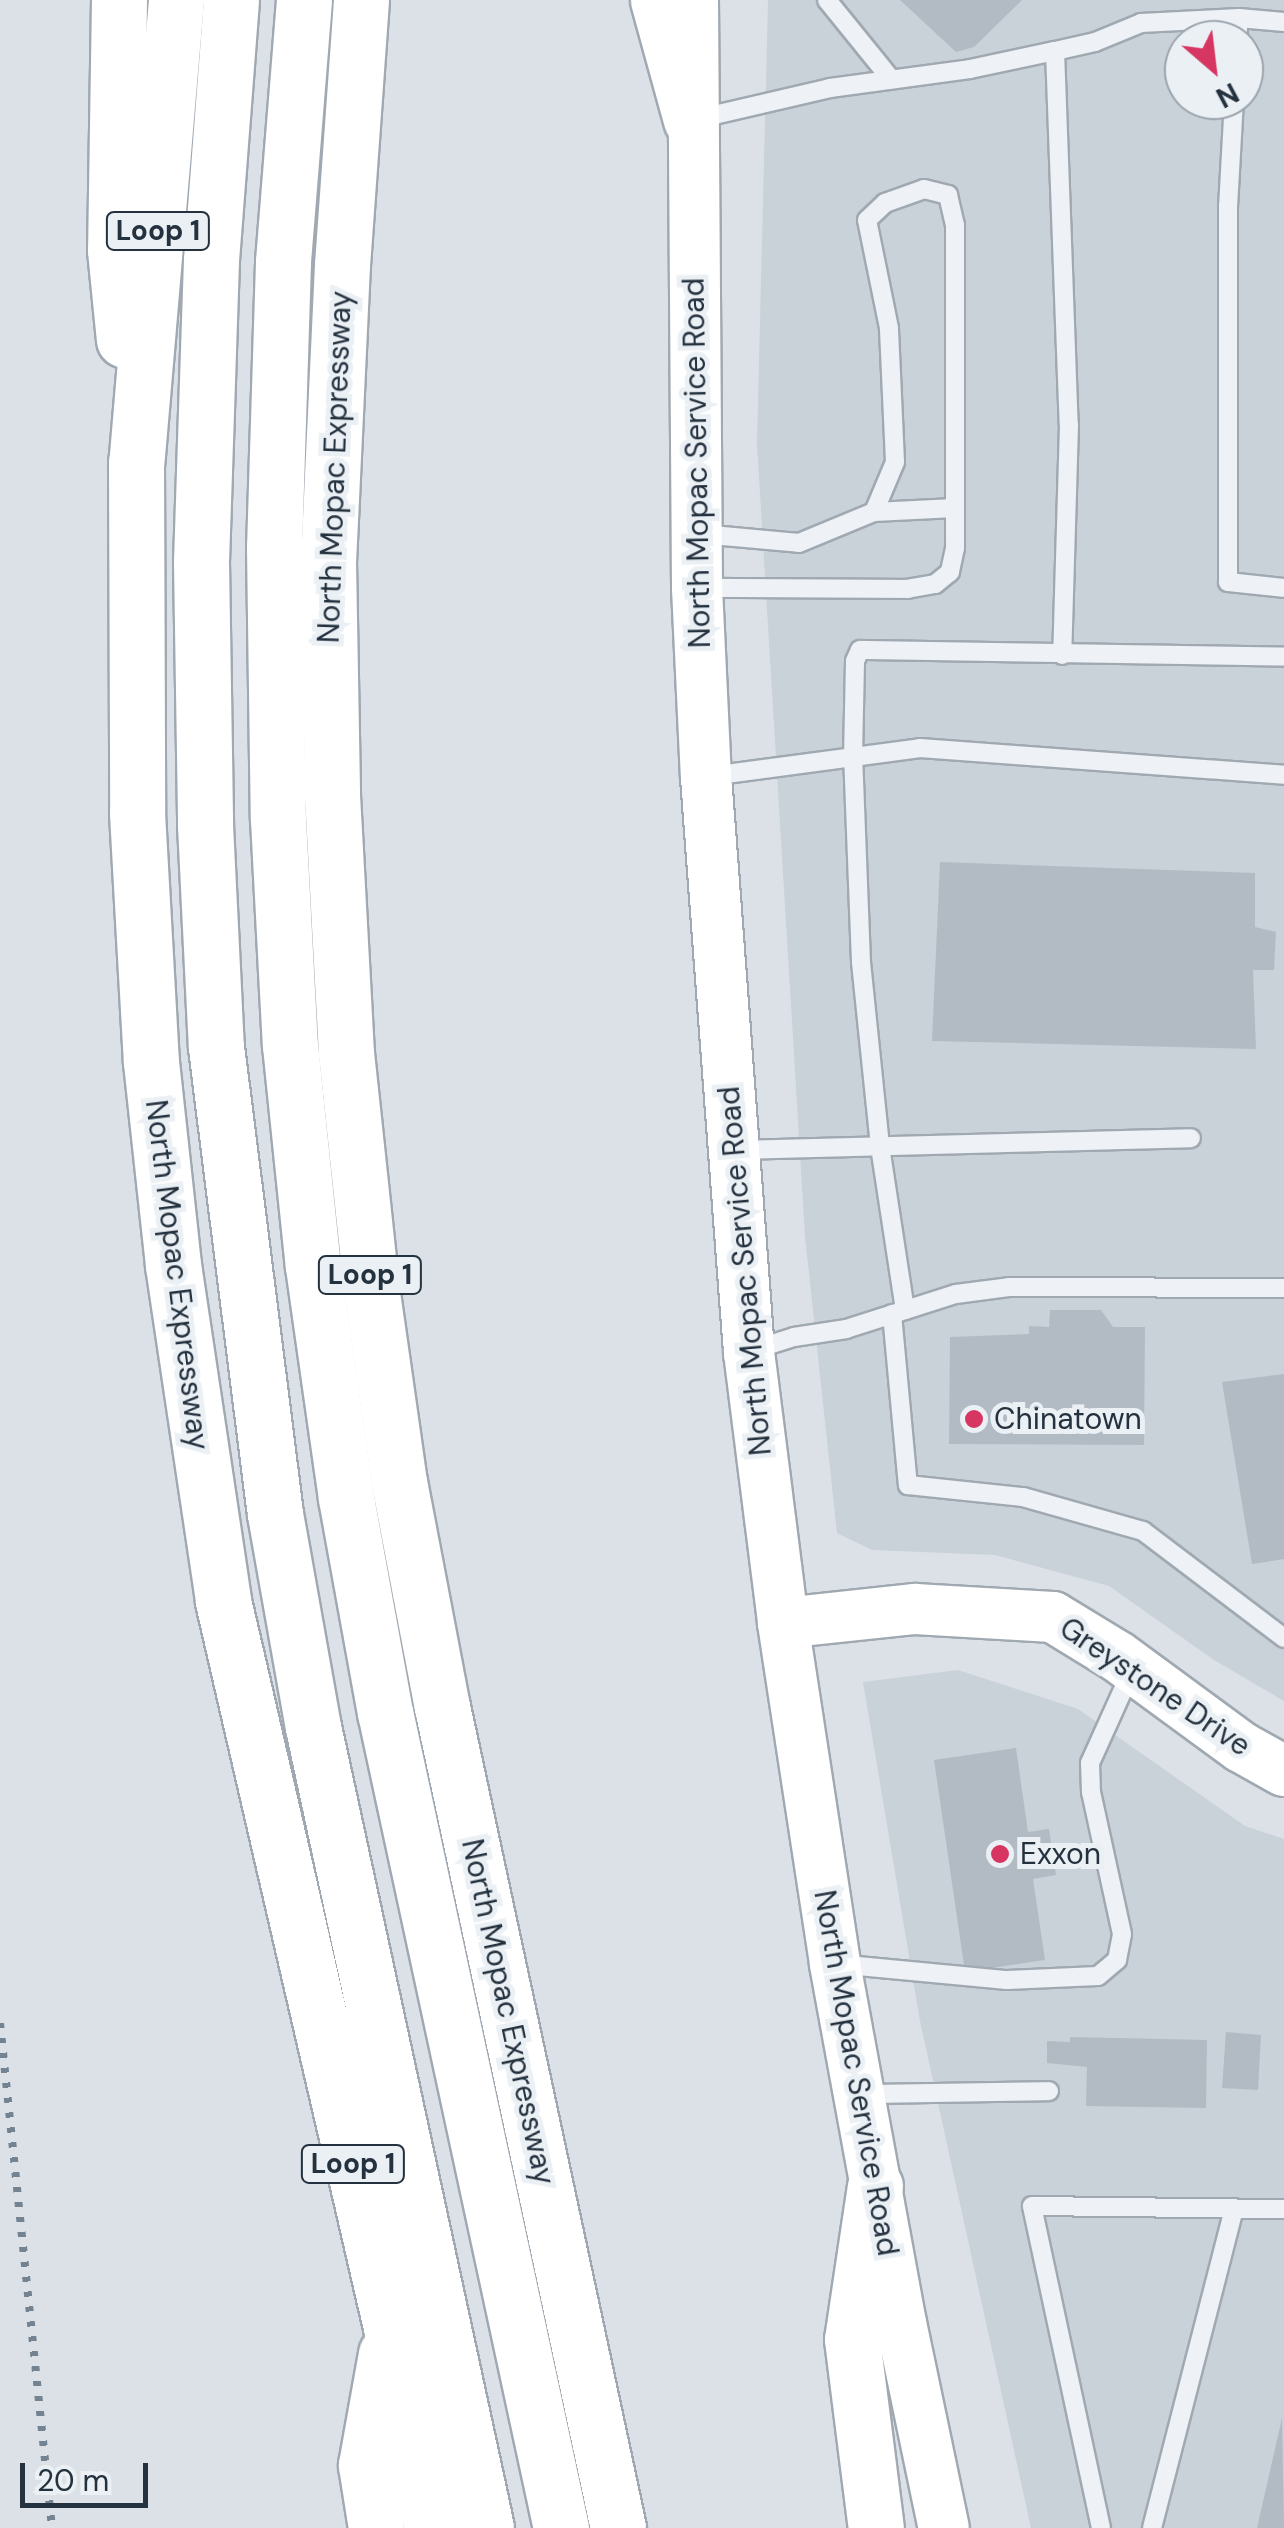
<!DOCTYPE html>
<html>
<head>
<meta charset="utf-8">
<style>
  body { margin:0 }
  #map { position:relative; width:1284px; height:2528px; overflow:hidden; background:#dbe1e7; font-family:"DM Sans",sans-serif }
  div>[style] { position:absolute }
  .built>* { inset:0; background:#c9d1d9 }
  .building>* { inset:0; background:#b2bbc4 }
  .roads { filter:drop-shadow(2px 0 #a0a9b1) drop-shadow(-2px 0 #a0a9b1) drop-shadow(0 2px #a0a9b1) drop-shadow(0 -2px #a0a9b1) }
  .lane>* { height:18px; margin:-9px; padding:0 9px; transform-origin:9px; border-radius:9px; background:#eef1f5 }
  .secondary>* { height:50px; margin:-25px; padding:0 25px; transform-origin:25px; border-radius:25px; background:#fff }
  .highway>* { height:55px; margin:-27.5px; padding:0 27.5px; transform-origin:27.5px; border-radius:27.5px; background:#fff }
  .rail>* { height:8px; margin-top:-4px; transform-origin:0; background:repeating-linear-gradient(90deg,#748391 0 5px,transparent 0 15px) }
  .dots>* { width:28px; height:28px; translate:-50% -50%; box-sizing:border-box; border:5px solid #ebf0f5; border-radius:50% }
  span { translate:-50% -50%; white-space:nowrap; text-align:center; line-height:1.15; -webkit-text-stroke:10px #ebf0f5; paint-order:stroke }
  .shield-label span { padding:2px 8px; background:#ebf0f5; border:2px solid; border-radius:8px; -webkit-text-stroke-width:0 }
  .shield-label { font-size:28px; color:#24313e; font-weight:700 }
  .street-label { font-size:30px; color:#24313e }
  .poi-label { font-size:30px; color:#24313e }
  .left { translate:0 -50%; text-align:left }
  .north { position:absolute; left:1164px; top:20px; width:100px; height:100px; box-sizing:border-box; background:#ebf0f5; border:2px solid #9ba4ac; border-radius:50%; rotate:152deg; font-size:28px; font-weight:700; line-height:40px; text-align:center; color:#24313e }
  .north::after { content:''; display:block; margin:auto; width:35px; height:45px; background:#d73562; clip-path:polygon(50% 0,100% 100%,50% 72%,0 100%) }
  .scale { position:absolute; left:20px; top:2463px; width:128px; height:45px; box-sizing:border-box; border:5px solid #24313e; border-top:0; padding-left:12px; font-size:30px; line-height:35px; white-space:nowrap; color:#24313e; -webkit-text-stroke:8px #ebf0f5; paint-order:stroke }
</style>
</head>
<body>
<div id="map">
  <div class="built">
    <i style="clip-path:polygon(evenodd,768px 0,1284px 0,1284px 1701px,1214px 1660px,1109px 1586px,995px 1555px,872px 1550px,837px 1533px,805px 1236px,757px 444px,768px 0,1184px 40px,1244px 40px,1244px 100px,1184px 100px,1184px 40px)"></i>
    <i style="clip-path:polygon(958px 1670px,1078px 1709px,1245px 1826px,1284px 1839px,1284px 2528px,1031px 2528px,920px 2021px,863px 1682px)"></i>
  </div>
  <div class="building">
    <i style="clip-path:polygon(900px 0,1022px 0,974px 47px,956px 52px)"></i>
    <i style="clip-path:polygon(940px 862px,1255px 873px,1255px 927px,1276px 932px,1274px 970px,1253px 970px,1256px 1049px,932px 1041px)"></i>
    <i style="clip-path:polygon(1050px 1310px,1101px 1310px,1113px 1327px,1145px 1327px,1144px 1445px,949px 1444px,950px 1337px,1029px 1334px,1029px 1326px,1049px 1327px)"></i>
    <i style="clip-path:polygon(1284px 1374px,1284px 1559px,1252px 1564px,1222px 1382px)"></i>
    <i style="clip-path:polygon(1016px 1748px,1028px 1832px,1049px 1829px,1056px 1875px,1033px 1879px,1045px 1960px,965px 1972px,934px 1760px)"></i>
    <i style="clip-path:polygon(1226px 2032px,1261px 2035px,1258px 2090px,1222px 2088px)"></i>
    <i style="clip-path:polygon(1070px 2037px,1207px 2040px,1206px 2108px,1086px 2106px,1087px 2067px,1047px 2063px,1047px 2041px,1070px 2042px)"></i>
    <i style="clip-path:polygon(1282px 2418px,1284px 2528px,1257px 2528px)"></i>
  </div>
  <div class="roads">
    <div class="lane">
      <i style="left:827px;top:0;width:102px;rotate:51deg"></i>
      <i style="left:1237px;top:40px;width:22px;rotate:-85deg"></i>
      <i style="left:1055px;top:51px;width:374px;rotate:87.9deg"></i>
      <i style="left:1069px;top:425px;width:230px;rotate:91.7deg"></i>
      <i style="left:1234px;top:100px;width:106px;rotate:93.2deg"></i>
      <i style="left:1228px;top:206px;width:376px;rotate:90deg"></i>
      <i style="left:1228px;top:582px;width:56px;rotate:6.1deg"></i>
      <i style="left:697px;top:119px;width:137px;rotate:-13.1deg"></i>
      <i style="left:830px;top:88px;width:141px;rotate:-7.7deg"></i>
      <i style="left:970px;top:69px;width:87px;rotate:-12deg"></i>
      <i style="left:1055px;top:51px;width:41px;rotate:-12.7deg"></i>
      <i style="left:1095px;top:42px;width:50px;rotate:-22.4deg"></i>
      <i style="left:1141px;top:23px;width:98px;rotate:-2.9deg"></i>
      <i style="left:1239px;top:18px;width:45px;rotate:5.1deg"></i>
      <i style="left:874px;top:512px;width:81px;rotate:-2.8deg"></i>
      <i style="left:701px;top:534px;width:98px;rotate:5.2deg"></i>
      <i style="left:799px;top:543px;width:81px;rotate:-22.5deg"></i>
      <i style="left:874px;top:512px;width:54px;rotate:-67.2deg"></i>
      <i style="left:895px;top:462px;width:134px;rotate:-92.6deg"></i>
      <i style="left:889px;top:328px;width:110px;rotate:-101.5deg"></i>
      <i style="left:867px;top:220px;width:25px;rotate:-43deg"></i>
      <i style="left:885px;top:203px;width:41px;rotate:-19.7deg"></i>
      <i style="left:924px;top:189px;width:25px;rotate:14deg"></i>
      <i style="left:948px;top:195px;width:31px;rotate:77deg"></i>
      <i style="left:955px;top:225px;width:323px;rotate:90deg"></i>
      <i style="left:955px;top:548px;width:25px;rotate:102deg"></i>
      <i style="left:950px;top:572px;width:19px;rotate:141deg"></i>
      <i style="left:935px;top:584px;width:27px;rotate:170deg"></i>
      <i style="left:908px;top:589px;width:206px;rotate:-179.7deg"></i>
      <i style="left:711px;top:776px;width:211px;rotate:-7.6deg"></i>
      <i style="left:920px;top:748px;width:365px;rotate:4.2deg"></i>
      <i style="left:737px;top:1150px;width:454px;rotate:-1.5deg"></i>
      <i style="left:905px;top:1310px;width:166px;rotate:-98.7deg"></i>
      <i style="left:880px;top:1146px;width:185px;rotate:-95.9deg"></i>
      <i style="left:861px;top:962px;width:205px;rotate:-92.2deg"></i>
      <i style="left:853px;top:757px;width:96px;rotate:-88.8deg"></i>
      <i style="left:855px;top:661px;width:12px;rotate:-66deg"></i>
      <i style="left:860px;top:650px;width:424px;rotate:0.9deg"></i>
      <i style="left:892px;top:1314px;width:172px;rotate:84.7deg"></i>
      <i style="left:908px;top:1485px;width:116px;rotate:6deg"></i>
      <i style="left:1023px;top:1497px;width:125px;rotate:15.8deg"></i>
      <i style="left:1143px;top:1531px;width:177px;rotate:37.2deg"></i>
      <i style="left:753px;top:1350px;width:43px;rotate:-17.6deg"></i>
      <i style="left:794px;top:1337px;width:53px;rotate:-8.7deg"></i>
      <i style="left:846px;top:1329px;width:115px;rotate:-17.7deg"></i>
      <i style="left:956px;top:1294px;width:53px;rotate:-7.5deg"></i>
      <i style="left:1009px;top:1287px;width:275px;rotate:0.2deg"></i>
      <i style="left:837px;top:1964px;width:171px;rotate:5.4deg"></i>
      <i style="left:1007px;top:1980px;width:91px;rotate:-2.5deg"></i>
      <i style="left:1098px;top:1976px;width:25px;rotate:-40deg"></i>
      <i style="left:1117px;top:1960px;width:26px;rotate:-79deg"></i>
      <i style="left:1122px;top:1934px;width:145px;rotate:-102.3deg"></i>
      <i style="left:1091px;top:1792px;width:29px;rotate:-92deg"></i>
      <i style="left:1090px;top:1763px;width:102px;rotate:-65.7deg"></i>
      <i style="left:864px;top:2094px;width:185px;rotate:-0.9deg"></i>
      <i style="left:1101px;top:2528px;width:329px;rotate:-102.1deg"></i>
      <i style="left:1032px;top:2206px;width:252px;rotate:0.7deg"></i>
      <i style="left:1152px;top:2528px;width:330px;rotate:-75.6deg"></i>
    </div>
    <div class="secondary">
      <i style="left:693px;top:0;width:588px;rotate:89.61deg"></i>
      <i style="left:697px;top:588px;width:189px;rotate:87.3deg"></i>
      <i style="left:706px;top:777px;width:577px;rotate:85.72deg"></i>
      <i style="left:749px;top:1352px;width:273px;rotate:82.8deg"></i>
      <i style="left:783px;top:1623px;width:345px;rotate:81.3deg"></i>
      <i style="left:835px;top:1964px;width:365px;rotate:79.6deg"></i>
      <i style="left:901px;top:2323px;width:209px;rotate:78.2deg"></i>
      <i style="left:783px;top:1623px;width:133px;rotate:-6.1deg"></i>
      <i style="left:915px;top:1609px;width:138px;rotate:3.3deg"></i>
      <i style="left:1053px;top:1617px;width:75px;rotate:31.4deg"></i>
      <i style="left:1117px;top:1656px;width:154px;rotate:36.3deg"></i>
      <i style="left:1241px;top:1747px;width:49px;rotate:29.2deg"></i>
    </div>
    <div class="highway">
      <i style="left:119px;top:0;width:250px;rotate:90.9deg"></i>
      <i style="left:115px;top:250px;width:90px;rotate:84.3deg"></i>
      <i style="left:176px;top:0;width:464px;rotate:94.9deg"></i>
      <i style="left:136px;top:462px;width:351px;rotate:89.8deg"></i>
      <i style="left:137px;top:813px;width:249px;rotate:86.8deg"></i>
      <i style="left:151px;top:1062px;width:204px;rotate:83.8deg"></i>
      <i style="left:173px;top:1265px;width:340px;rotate:81.5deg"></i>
      <i style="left:223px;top:1601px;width:745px;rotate:76.97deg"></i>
      <i style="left:391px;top:2327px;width:205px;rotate:78.5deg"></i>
      <i style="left:231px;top:0;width:261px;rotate:94.4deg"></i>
      <i style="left:211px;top:260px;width:302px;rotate:91.9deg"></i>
      <i style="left:201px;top:562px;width:263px;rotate:89.1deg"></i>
      <i style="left:205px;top:825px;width:222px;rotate:87.2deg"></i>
      <i style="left:216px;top:1047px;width:471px;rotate:82.8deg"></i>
      <i style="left:275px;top:1514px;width:216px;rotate:79.9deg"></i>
      <i style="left:313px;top:1727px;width:819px;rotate:77.81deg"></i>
      <i style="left:304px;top:0;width:263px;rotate:94.6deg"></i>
      <i style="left:283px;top:262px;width:285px;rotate:91.8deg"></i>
      <i style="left:274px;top:547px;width:272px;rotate:89.2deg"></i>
      <i style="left:278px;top:819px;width:226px;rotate:87deg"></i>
      <i style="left:290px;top:1045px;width:222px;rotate:84.1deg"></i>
      <i style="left:313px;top:1266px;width:234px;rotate:81.9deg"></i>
      <i style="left:346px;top:1498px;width:218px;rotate:79.7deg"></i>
      <i style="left:385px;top:1712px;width:835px;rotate:77.83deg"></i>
      <i style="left:361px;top:0;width:266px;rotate:94.1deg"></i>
      <i style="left:342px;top:265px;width:296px;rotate:92.7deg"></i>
      <i style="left:328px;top:561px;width:234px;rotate:89deg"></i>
      <i style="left:332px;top:795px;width:258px;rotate:86.9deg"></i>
      <i style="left:346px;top:1053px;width:227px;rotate:83.9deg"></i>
      <i style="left:370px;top:1279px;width:205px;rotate:81.9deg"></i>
      <i style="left:399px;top:1482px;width:229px;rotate:79.2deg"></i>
      <i style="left:442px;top:1707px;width:840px;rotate:77.9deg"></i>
      <i style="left:658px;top:0;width:124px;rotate:74.6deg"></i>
      <i style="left:875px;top:2186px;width:155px;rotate:98.5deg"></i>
      <i style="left:852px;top:2339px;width:191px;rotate:82.8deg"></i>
      <i style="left:376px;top:2528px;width:64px;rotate:-99deg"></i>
      <i style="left:366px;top:2465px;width:113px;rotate:-79.8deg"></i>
    </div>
  </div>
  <div class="rail">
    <i style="left:0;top:2023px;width:508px;rotate:84.12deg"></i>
  </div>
  <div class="dots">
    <i style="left:974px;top:1419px;background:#d73562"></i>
    <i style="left:1000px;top:1854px;background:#d73562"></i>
  </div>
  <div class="shield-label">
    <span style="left:158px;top:231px">Loop 1</span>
    <span style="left:370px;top:1275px">Loop 1</span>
    <span style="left:353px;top:2164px">Loop 1</span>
  </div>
  <div class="street-label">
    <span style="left:697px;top:463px;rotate:-91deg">North Mopac Service Road</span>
    <span style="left:335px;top:467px;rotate:-88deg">North Mopac Expressway</span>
    <span style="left:745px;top:1271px;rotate:-95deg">North Mopac Service Road</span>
    <span style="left:177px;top:1275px;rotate:83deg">North Mopac Expressway</span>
    <span style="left:1155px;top:1687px;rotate:34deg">Greystone Drive</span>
    <span style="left:508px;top:2012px;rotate:78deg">North Mopac Expressway</span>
    <span style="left:856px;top:2073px;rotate:80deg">North Mopac Service Road</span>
  </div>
  <div class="poi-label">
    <span class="left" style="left:994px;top:1419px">Chinatown</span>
    <span class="left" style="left:1020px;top:1854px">Exxon</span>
  </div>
  <div class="north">N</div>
  <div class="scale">20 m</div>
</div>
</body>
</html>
